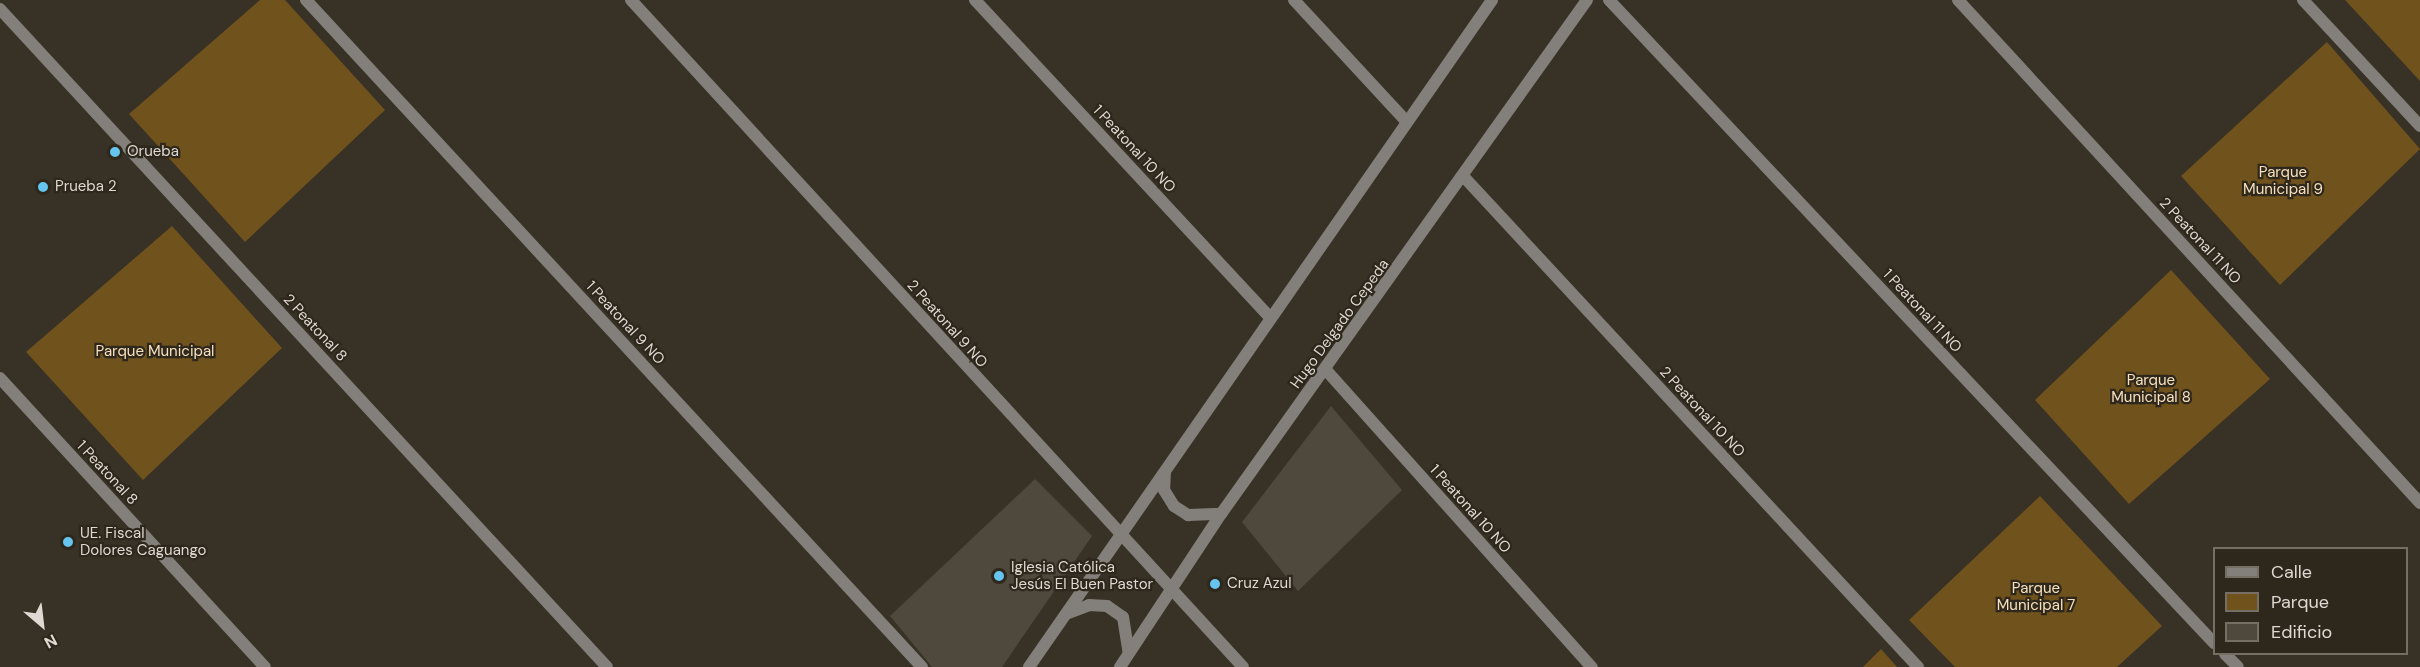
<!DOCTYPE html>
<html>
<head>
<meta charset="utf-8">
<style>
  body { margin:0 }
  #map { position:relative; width:2420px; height:667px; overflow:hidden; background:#383126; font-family:"DM Sans",sans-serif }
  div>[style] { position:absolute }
  .green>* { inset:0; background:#70521d }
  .building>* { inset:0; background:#4f483c }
  .minor>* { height:12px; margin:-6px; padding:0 6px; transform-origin:6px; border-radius:6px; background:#837f7a }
  .tertiary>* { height:12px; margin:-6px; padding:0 6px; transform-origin:6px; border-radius:6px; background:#837f7a }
  .dots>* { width:16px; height:16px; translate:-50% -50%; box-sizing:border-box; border:3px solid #2e271c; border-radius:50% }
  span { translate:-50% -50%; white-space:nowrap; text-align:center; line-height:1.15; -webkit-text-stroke:4.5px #2e271c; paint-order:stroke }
  .street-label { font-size:15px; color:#ded9d2 }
  .poi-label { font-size:15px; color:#ded9d2 }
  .left { translate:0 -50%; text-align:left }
  .park-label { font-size:15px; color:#f8e0bd }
  .legend { position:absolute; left:2213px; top:547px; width:195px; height:108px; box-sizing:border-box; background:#2e271c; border:2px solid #746e65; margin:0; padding:8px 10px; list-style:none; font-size:18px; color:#ded9d2 }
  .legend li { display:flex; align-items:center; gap:12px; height:30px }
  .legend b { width:30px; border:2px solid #746e65 }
  .north { position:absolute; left:12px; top:595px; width:60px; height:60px; -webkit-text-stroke:4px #2e271c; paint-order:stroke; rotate:152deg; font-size:16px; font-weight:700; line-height:24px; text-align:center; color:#ded9d2 }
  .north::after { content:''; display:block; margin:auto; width:21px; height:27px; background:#ded9d2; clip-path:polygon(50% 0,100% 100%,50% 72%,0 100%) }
</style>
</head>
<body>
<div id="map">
  <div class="green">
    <i style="clip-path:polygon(260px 0,285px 0,385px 110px,245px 242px,129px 114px)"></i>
    <i style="clip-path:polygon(2345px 0,2420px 0,2420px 81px)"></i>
    <i style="clip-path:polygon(2327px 42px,2420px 149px,2280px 285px,2181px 176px)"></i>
    <i style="clip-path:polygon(172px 226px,282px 348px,143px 480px,26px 352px)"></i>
    <i style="clip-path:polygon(2171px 270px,2270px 379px,2129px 504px,2035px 400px)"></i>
    <i style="clip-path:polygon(2040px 496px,2162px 626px,2117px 667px,1955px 667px,1909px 620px)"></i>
    <i style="clip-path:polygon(1881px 649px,1897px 667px,1863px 667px)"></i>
  </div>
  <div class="building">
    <i style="clip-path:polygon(1331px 406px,1402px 490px,1298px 591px,1242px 522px)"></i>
    <i style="clip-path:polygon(1035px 479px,1092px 536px,1002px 667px,932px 667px,890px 616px)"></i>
  </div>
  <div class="minor">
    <i style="left:306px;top:0;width:908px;rotate:47.28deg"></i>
    <i style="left:631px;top:0;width:905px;rotate:47.46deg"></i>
    <i style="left:975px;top:0;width:434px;rotate:47.1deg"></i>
    <i style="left:1294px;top:0;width:166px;rotate:47.2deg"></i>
    <i style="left:1609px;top:0;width:883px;rotate:46.74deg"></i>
    <i style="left:1958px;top:0;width:683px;rotate:47.43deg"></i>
    <i style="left:2303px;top:0;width:172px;rotate:47.1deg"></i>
    <i style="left:0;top:9px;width:895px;rotate:47.31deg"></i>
    <i style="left:1464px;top:177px;width:668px;rotate:47.18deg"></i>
    <i style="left:1326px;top:370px;width:399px;rotate:48.2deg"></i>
    <i style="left:0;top:378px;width:392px;rotate:47.5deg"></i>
    <i style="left:2225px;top:654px;width:18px;rotate:45deg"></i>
  </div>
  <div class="tertiary">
    <i style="left:1165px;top:472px;width:18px;rotate:93deg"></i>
    <i style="left:1164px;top:490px;width:19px;rotate:58deg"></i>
    <i style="left:1174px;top:506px;width:17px;rotate:33deg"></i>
    <i style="left:1188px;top:515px;width:33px;rotate:-2deg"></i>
    <i style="left:1066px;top:614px;width:25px;rotate:-21deg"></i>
    <i style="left:1089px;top:605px;width:18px;rotate:3deg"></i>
    <i style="left:1107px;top:606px;width:19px;rotate:35deg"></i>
    <i style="left:1123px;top:617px;width:36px;rotate:81deg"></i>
    <i style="left:1029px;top:667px;width:812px;rotate:-55.23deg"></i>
    <i style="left:1120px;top:667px;width:183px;rotate:-56.6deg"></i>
    <i style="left:1221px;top:514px;width:631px;rotate:-54.55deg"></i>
  </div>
  <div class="dots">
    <i style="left:115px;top:152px;background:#65c5ee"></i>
    <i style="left:43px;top:187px;background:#65c5ee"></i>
    <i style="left:68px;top:542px;background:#65c5ee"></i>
    <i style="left:999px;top:576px;background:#65c5ee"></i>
    <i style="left:1215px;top:584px;background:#65c5ee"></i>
  </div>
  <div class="street-label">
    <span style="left:1134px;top:149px;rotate:47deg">1 Peatonal 10 NO</span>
    <span style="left:2200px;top:241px;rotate:47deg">2 Peatonal 11 NO</span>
    <span style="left:1922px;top:311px;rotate:47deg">1 Peatonal 11 NO</span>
    <span style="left:625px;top:323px;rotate:47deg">1 Peatonal 9 NO</span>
    <span style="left:947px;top:324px;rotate:48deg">2 Peatonal 9 NO</span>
    <span style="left:1340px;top:324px;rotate:-54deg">Hugo Delgado Cepeda</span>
    <span style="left:315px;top:328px;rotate:47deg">2 Peatonal 8</span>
    <span style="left:1702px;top:412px;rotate:47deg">2 Peatonal 10 NO</span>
    <span style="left:107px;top:473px;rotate:47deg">1 Peatonal 8</span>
    <span style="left:1470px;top:509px;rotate:48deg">1 Peatonal 10 NO</span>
  </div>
  <div class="poi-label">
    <span class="left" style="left:127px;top:152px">Orueba</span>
    <span class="left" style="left:55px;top:187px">Prueba 2</span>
    <span class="left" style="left:80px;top:542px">UE. Fiscal<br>Dolores Caguango</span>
    <span class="left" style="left:1011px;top:576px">Iglesia Católica<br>Jesús El Buen Pastor</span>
    <span class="left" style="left:1227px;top:584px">Cruz Azul</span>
  </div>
  <div class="park-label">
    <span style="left:2283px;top:181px">Parque<br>Municipal 9</span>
    <span style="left:155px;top:352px">Parque Municipal</span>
    <span style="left:2151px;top:389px">Parque<br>Municipal 8</span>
    <span style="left:2036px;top:597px">Parque<br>Municipal 7</span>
  </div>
  <ul class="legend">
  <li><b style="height:8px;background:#837f7a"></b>Calle</li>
  <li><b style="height:16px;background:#70521d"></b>Parque</li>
  <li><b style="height:16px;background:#4f483c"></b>Edificio</li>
  </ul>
  <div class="north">N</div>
</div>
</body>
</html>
